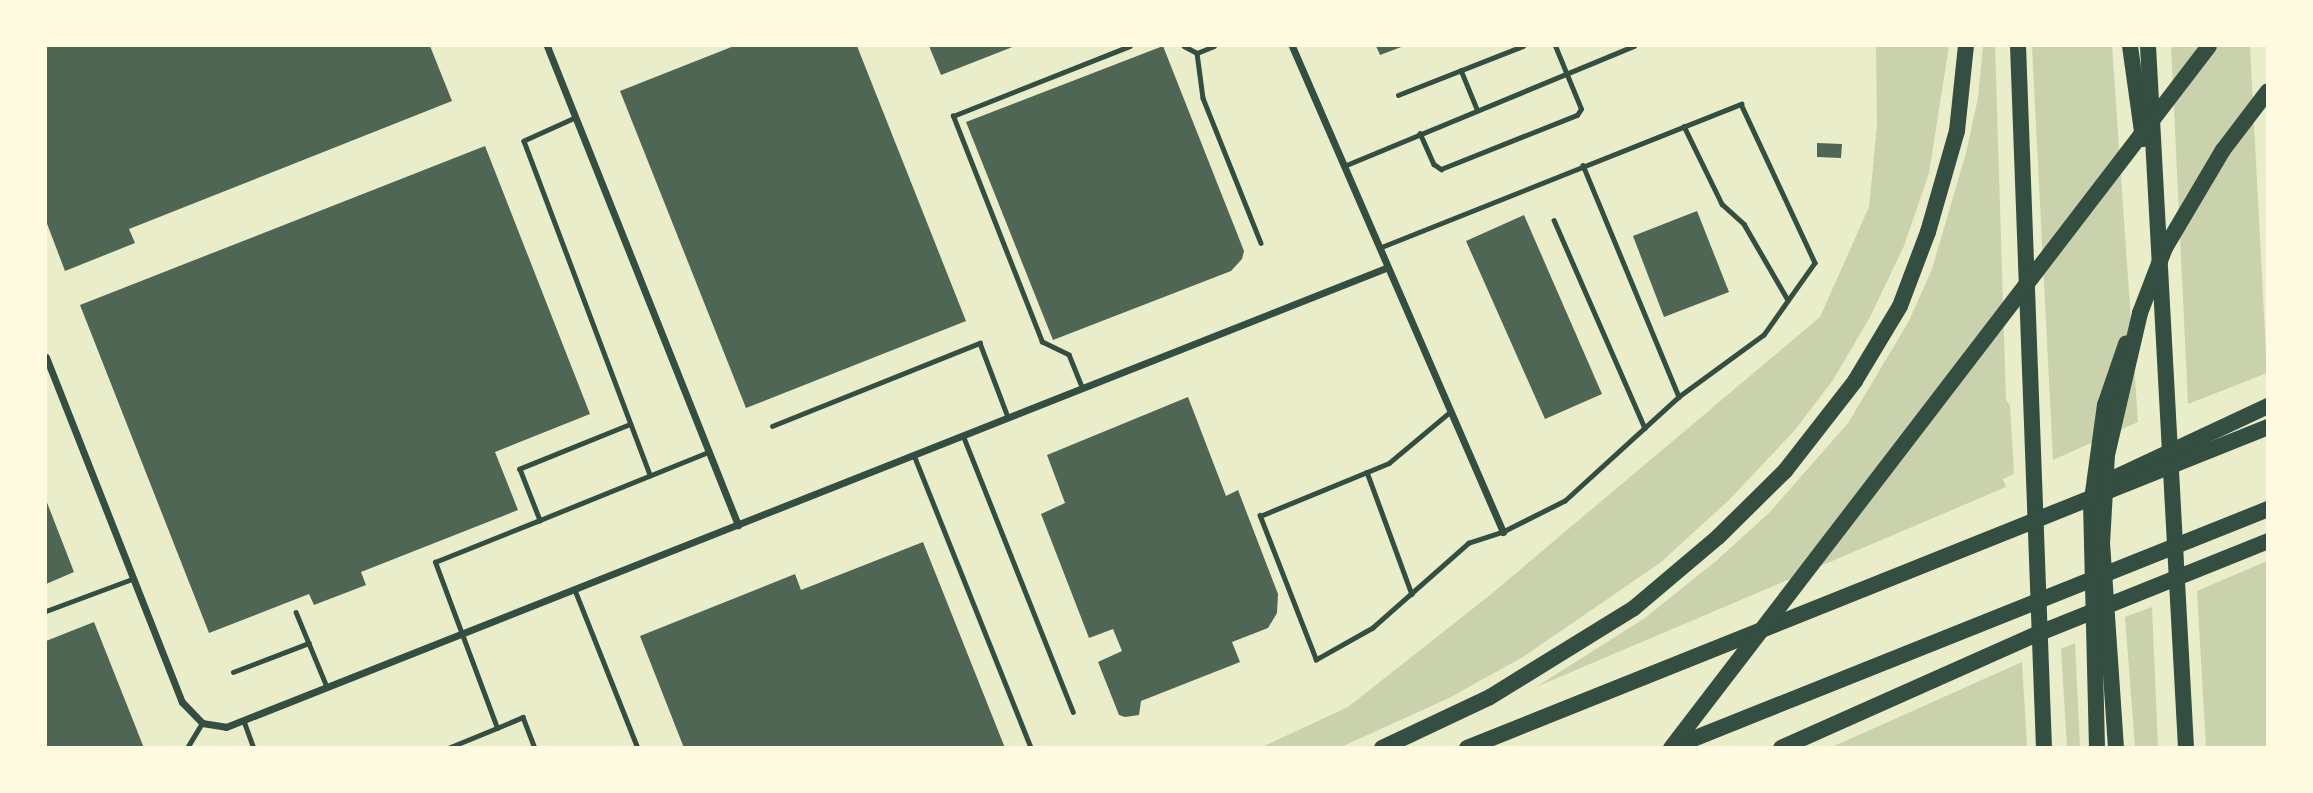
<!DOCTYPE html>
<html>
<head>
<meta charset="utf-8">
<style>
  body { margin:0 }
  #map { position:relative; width:2313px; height:793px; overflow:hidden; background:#e9edc9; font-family:"Golos Text",sans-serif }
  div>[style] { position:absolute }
  .green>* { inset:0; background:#cad2ad }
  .building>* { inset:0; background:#4f6655 }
  .service>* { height:4.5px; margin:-2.25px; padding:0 2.25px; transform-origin:2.25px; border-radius:2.25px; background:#344e41 }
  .minor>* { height:7px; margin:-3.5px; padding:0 3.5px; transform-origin:3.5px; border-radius:3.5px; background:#344e41 }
  .motorway>* { height:16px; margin:-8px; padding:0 8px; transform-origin:8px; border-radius:8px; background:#344e41 }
  span { translate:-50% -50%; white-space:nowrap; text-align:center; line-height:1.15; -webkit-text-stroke:7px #fefae0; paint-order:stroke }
  .frame { position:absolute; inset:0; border:47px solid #fefae0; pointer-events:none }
</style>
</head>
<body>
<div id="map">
  <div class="green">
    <i style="clip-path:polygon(1876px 46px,1949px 46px,1929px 173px,1904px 246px,1870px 317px,1833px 380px,1795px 430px,1729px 500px,1660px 563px,1523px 657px,1449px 698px,1341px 747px,1262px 747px,1348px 707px,1490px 595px,1820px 317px,1869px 207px,1877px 125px)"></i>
    <i style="clip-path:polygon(1983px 46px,1995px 46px,2006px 400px,2010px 405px,2014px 474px,2003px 479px,2006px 487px,1536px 687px,1645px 618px,1716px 561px,1770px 512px,1848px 423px,1909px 321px,1932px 269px,1966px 153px,1978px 98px)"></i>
    <i style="clip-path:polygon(2032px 46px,2112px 46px,2138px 422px,2053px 460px)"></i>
    <i style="clip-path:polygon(2171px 46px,2250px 46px,2267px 373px,2188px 404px)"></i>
    <i style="clip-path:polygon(2267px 561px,2267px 747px,2206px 747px,2197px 591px)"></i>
    <i style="clip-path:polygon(2152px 607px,2158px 747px,2135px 747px,2125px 617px)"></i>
    <i style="clip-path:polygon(2075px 643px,2080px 747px,2067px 747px,2061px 649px)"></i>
    <i style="clip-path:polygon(2022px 662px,2027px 747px,1832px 747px)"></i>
  </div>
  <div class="building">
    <i style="clip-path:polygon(46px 46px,430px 46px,452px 101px,129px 229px,135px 243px,65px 271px,46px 221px)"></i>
    <i style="clip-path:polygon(734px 46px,857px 46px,966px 321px,746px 408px,620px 91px)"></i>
    <i style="clip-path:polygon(929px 46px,1015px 46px,941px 75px)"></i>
    <i style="clip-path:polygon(1163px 46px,1244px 251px,1242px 259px,1231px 271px,1053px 340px,966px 122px)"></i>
    <i style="clip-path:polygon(1376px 46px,1404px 46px,1380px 55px)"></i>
    <i style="clip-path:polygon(1817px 143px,1842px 144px,1841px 158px,1817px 157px)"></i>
    <i style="clip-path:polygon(485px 146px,590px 414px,495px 452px,518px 510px,361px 572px,366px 585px,314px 605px,309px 594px,209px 633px,80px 305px)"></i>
    <i style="clip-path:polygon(1697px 211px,1729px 292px,1664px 317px,1633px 236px)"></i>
    <i style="clip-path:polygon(1524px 215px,1602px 394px,1545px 419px,1466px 241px)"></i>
    <i style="clip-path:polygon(1188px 397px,1226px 496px,1238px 490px,1278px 594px,1277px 613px,1268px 628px,1232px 642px,1240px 662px,1141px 701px,1139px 715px,1125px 717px,1119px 715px,1098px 662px,1122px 651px,1113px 629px,1089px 638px,1041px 514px,1065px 503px,1047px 455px)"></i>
    <i style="clip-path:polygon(46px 500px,74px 572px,46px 584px)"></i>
    <i style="clip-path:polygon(923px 542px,1005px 748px,684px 748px,640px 636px,795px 574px,801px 590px)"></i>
    <i style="clip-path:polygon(94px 622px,144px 748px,46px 748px,46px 641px)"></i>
  </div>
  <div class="service">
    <i style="left:1184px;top:46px;width:15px;rotate:28deg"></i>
    <i style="left:1197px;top:53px;width:18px;rotate:-22deg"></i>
    <i style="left:1197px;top:53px;width:45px;rotate:82.4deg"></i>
    <i style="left:1203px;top:98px;width:156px;rotate:68.2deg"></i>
    <i style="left:1461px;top:70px;width:42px;rotate:67.7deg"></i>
    <i style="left:1398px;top:95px;width:134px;rotate:-21.4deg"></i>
    <i style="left:575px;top:118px;width:56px;rotate:155.7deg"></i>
    <i style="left:524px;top:141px;width:357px;rotate:69.3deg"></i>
    <i style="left:1684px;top:126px;width:87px;rotate:64deg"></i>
    <i style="left:1722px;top:204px;width:30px;rotate:42deg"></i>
    <i style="left:1744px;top:224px;width:88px;rotate:59.9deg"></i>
    <i style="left:1420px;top:133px;width:34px;rotate:66deg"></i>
    <i style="left:1434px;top:164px;width:9px;rotate:36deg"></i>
    <i style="left:1441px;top:169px;width:146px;rotate:-21.7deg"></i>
    <i style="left:1577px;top:115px;width:7px;rotate:-56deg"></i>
    <i style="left:1581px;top:109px;width:68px;rotate:-112.4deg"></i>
    <i style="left:1583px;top:165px;width:251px;rotate:67.5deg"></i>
    <i style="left:1344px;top:166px;width:314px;rotate:-22.5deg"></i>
    <i style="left:1554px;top:220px;width:227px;rotate:66.4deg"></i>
    <i style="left:1379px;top:248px;width:390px;rotate:-21.7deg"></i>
    <i style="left:1741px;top:104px;width:175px;rotate:65deg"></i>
    <i style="left:1815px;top:263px;width:88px;rotate:125.3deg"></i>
    <i style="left:1764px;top:335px;width:105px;rotate:143.9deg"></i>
    <i style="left:1679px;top:397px;width:154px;rotate:137.6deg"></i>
    <i style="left:1565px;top:501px;width:69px;rotate:153.4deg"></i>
    <i style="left:1503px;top:532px;width:36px;rotate:162deg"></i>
    <i style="left:1469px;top:543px;width:128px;rotate:138.5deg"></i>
    <i style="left:1373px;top:628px;width:65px;rotate:150.7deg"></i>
    <i style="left:1316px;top:660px;width:155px;rotate:-111.3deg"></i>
    <i style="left:1260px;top:516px;width:139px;rotate:-22.3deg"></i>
    <i style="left:1389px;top:463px;width:81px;rotate:-40deg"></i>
    <i style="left:1082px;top:388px;width:35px;rotate:-112deg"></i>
    <i style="left:1069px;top:355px;width:30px;rotate:-154deg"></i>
    <i style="left:1042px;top:342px;width:243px;rotate:-111.5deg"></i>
    <i style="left:953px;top:116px;width:190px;rotate:-21.6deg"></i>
    <i style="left:629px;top:425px;width:118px;rotate:158deg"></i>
    <i style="left:520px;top:469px;width:55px;rotate:68.6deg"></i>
    <i style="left:540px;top:520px;width:181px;rotate:-22deg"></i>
    <i style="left:772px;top:426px;width:224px;rotate:-21.8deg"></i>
    <i style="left:980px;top:343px;width:79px;rotate:69.3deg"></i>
    <i style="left:963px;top:435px;width:298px;rotate:68.3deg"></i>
    <i style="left:914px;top:455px;width:315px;rotate:68.2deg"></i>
    <i style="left:1367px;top:472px;width:130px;rotate:69.8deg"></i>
    <i style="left:575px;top:590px;width:170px;rotate:68.3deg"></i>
    <i style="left:46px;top:611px;width:92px;rotate:-20.4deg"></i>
    <i style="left:296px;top:612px;width:81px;rotate:67.5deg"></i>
    <i style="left:233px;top:672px;width:81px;rotate:-20.9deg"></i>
    <i style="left:244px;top:721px;width:29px;rotate:70deg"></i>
    <i style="left:497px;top:728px;width:28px;rotate:-23deg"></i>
    <i style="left:523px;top:717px;width:33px;rotate:69deg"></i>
    <i style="left:187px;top:748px;width:29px;rotate:-59deg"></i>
    <i style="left:448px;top:748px;width:53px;rotate:-22.2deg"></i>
    <i style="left:497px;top:728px;width:177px;rotate:-110.5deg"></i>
    <i style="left:435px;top:562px;width:113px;rotate:-21.8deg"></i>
  </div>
  <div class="minor">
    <i style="left:547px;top:46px;width:516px;rotate:68.26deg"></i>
    <i style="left:1292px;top:46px;width:530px;rotate:66.53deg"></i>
    <i style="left:46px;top:357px;width:371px;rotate:68.5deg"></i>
    <i style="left:182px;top:702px;width:29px;rotate:46deg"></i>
    <i style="left:202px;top:723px;width:24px;rotate:9deg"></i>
    <i style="left:226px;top:727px;width:1248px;rotate:-21.59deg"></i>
  </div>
  <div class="motorway">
    <i style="left:2018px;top:46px;width:702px;rotate:87.88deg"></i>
    <i style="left:2130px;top:46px;width:94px;rotate:82deg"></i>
    <i style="left:2148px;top:46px;width:703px;rotate:86.9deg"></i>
    <i style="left:2114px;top:478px;width:170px;rotate:-25.1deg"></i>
    <i style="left:1673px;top:747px;width:641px;rotate:-21.8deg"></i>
    <i style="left:1382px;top:748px;width:119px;rotate:-25.3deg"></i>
    <i style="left:1490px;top:697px;width:169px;rotate:-31.7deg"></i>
    <i style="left:1634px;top:608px;width:110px;rotate:-40.2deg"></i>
    <i style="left:1718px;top:537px;width:94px;rotate:-44.6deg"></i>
    <i style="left:1785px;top:471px;width:114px;rotate:-52.1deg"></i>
    <i style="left:1855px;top:381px;width:87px;rotate:-59deg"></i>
    <i style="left:1900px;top:306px;width:79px;rotate:-69.3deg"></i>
    <i style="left:1928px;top:232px;width:105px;rotate:-74deg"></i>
    <i style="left:1957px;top:131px;width:85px;rotate:-84deg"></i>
    <i style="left:1467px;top:748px;width:863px;rotate:-21.84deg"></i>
    <i style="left:1671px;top:748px;width:884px;rotate:-52.53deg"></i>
    <i style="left:1781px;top:748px;width:280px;rotate:-24deg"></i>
    <i style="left:2037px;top:634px;width:249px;rotate:-21.9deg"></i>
    <i style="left:2097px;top:748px;width:241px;rotate:-91.4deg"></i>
    <i style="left:2091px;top:507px;width:103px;rotate:-82.2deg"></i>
    <i style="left:2105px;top:405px;width:65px;rotate:-71deg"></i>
    <i style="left:2116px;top:748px;width:204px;rotate:-93.9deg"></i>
    <i style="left:2102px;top:544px;width:89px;rotate:-86.8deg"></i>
    <i style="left:2107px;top:455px;width:146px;rotate:-76.9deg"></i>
    <i style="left:2140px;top:313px;width:70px;rotate:-69deg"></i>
    <i style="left:2165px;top:248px;width:114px;rotate:-59.4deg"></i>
    <i style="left:2223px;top:150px;width:74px;rotate:-52.7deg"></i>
  </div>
  <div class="frame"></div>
</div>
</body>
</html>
